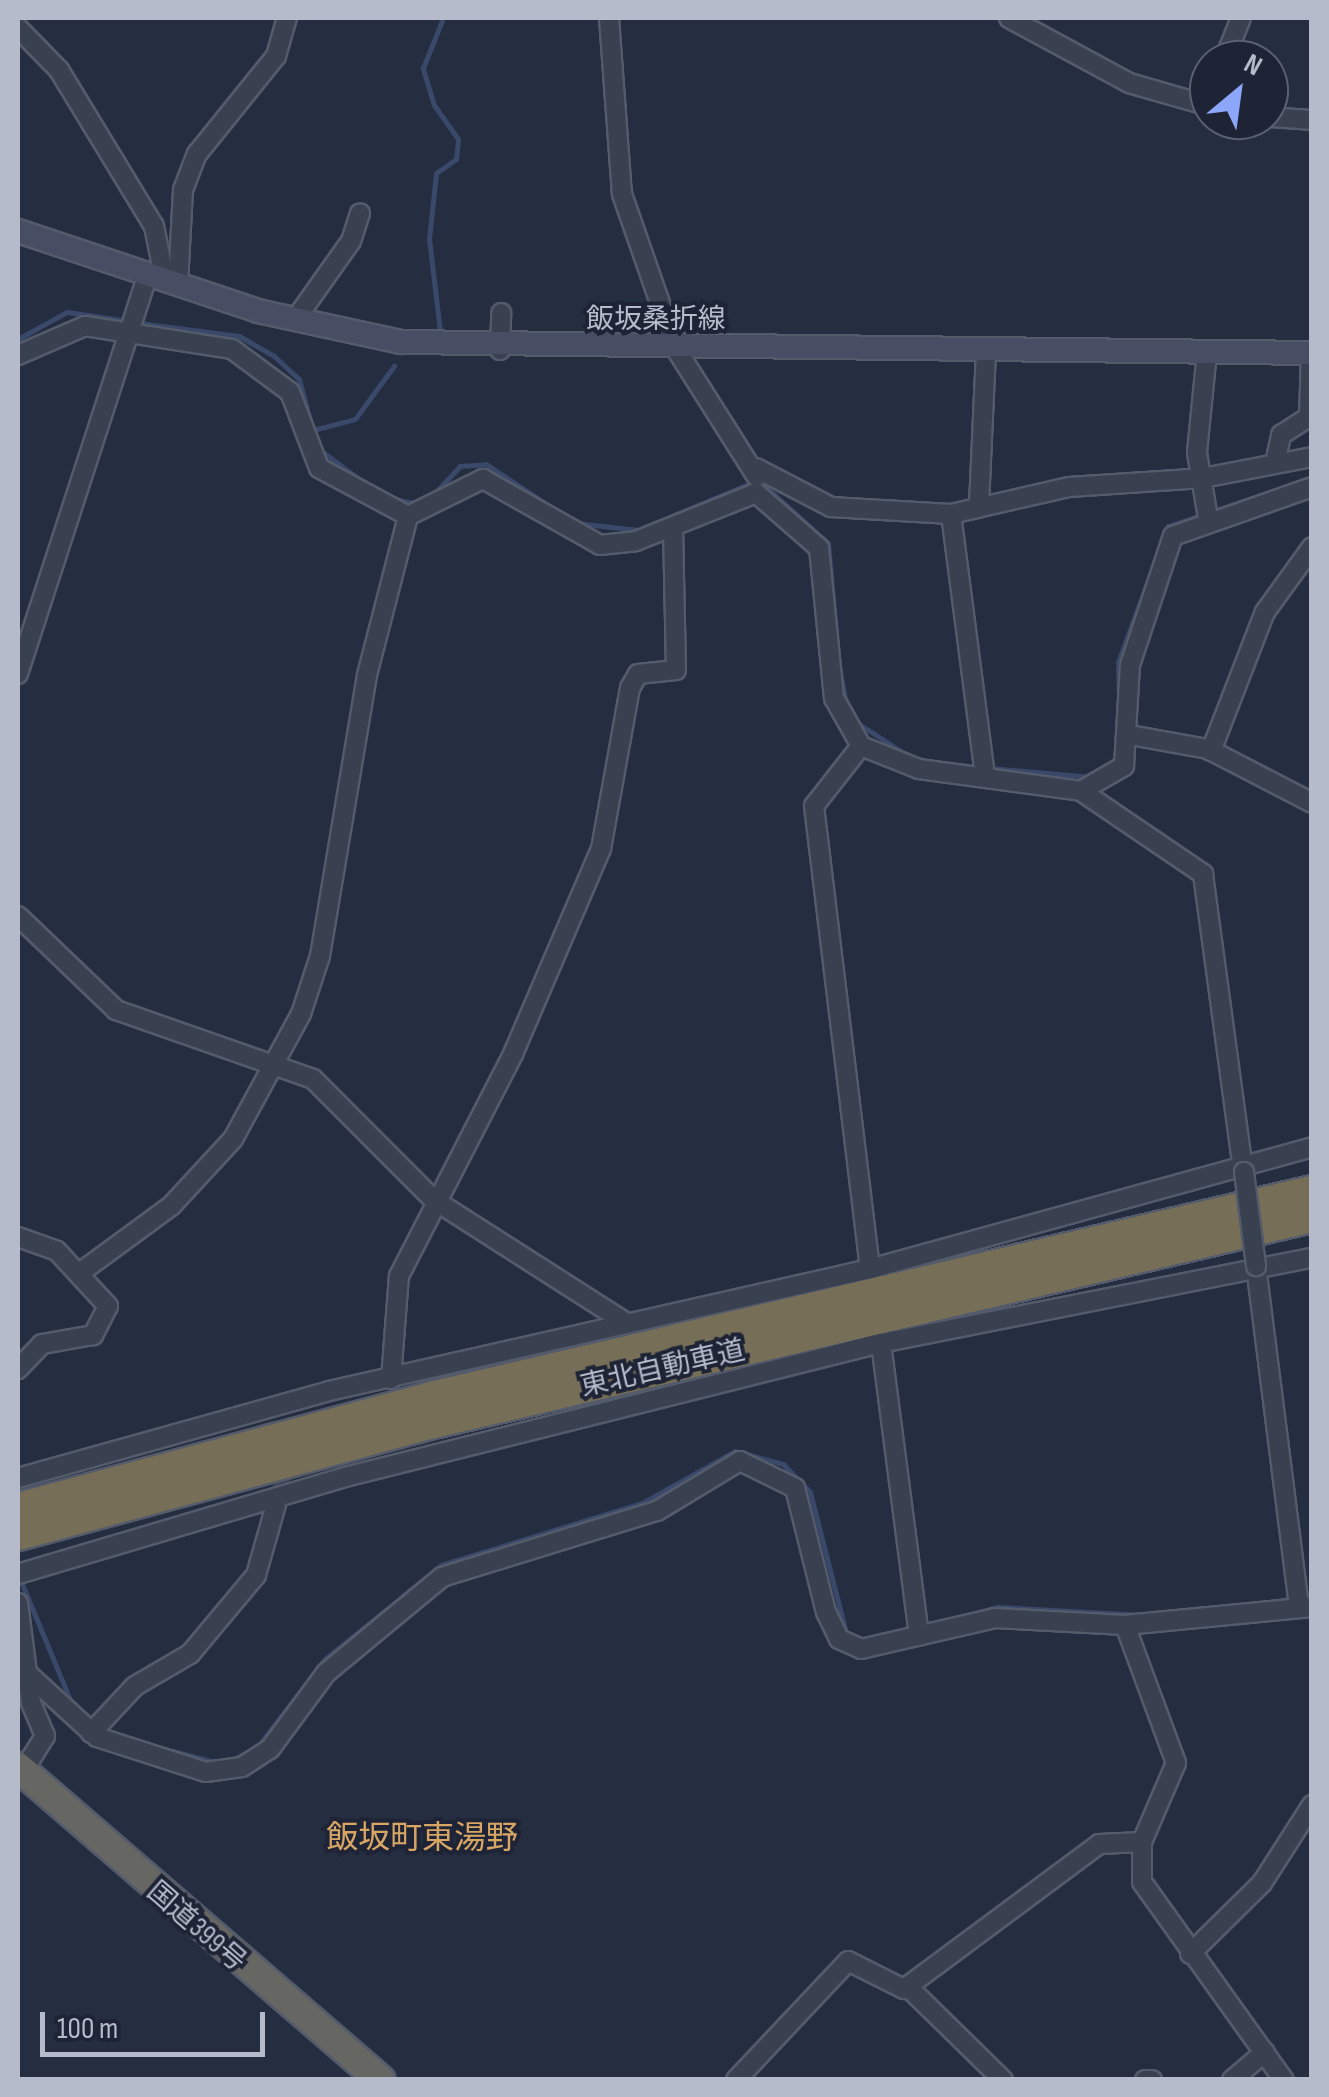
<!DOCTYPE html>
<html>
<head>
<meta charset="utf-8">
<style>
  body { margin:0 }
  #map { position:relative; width:1329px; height:2097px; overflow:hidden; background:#252d41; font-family:"Sofia Sans Condensed","Noto Sans JP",sans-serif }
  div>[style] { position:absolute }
  .stream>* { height:5px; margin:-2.5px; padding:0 2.5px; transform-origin:2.5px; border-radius:2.5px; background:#3a486a }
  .minor-tunnel>* { height:18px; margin-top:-9px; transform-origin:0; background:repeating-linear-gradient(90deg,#3b4256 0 18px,transparent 0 27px) }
  .roads { filter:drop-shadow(2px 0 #545b6b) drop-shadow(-2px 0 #545b6b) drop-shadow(0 2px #545b6b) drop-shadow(0 -2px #545b6b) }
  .minor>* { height:18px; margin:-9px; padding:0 9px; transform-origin:9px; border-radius:9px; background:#394050 }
  .secondary>* { height:22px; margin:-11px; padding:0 11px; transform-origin:11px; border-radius:11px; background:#474e63 }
  .trunk>* { height:28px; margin:-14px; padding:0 14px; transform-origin:14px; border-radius:14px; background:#666663 }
  .motorway>* { height:30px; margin:-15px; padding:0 15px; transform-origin:15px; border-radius:15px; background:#766e56 }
  .bridges { filter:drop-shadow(2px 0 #545b6b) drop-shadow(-2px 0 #545b6b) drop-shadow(0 2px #545b6b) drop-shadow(0 -2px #545b6b) }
  .minor-bridge>* { height:18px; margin:-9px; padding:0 9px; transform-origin:9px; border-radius:9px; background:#394050 }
  span { translate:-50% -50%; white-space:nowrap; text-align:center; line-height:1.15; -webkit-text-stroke:8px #1e2436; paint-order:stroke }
  .street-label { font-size:28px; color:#b6bbcb }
  .quarter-label { font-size:32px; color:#d7a664 }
  .frame { position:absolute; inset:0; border:20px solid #b6bbcb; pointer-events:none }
  .north { position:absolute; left:1189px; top:40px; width:100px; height:100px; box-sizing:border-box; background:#1e2436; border:2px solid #5b6072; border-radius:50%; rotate:29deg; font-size:28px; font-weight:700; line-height:40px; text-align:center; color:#b6bbcb }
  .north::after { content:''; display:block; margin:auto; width:35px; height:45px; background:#8ca7fa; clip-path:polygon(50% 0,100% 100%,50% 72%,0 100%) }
  .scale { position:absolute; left:40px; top:2012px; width:225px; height:45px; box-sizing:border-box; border:5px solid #b6bbcb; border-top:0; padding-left:12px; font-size:30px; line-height:35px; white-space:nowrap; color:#b6bbcb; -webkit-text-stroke:8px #1e2436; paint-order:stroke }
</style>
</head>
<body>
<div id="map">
  <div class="stream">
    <i style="left:139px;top:323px;width:101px;rotate:7.4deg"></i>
    <i style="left:239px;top:336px;width:40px;rotate:29.7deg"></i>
    <i style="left:274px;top:356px;width:34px;rotate:43deg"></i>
    <i style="left:299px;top:379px;width:43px;rotate:75.3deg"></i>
    <i style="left:440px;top:331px;width:93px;rotate:-96.8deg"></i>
    <i style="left:429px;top:239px;width:66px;rotate:-83.9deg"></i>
    <i style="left:436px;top:173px;width:24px;rotate:-35deg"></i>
    <i style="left:456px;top:159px;width:20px;rotate:-84deg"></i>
    <i style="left:458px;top:139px;width:42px;rotate:-125.2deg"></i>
    <i style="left:434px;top:105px;width:39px;rotate:-107deg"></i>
    <i style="left:423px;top:68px;width:54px;rotate:-68.2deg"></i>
    <i style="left:18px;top:339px;width:56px;rotate:-28.9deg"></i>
    <i style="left:67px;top:312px;width:62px;rotate:8.4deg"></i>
    <i style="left:313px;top:430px;width:43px;rotate:-14.7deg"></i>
    <i style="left:355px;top:419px;width:66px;rotate:-53.7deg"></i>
    <i style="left:320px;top:450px;width:54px;rotate:36.7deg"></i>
    <i style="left:432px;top:496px;width:41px;rotate:-47deg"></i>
    <i style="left:460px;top:466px;width:26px;rotate:-4deg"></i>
    <i style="left:486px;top:464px;width:87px;rotate:33.7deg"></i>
    <i style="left:390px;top:498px;width:29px;rotate:12deg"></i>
    <i style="left:576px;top:523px;width:62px;rotate:6.4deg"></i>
    <i style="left:638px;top:530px;width:130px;rotate:-22.6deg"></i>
    <i style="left:758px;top:480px;width:94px;rotate:42deg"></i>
    <i style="left:828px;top:543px;width:101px;rotate:84.9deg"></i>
    <i style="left:839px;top:665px;width:40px;rotate:80deg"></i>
    <i style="left:1119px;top:706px;width:44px;rotate:-91.3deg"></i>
    <i style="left:1118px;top:662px;width:145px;rotate:-69.8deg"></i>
    <i style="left:1168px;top:526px;width:152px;rotate:-18.4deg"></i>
    <i style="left:856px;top:722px;width:59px;rotate:33.1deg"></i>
    <i style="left:924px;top:761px;width:54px;rotate:6.3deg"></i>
    <i style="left:989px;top:768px;width:103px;rotate:5deg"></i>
    <i style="left:20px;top:1579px;width:133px;rotate:67.5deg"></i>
    <i style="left:1260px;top:1604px;width:53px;rotate:-9.8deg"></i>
    <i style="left:953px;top:1619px;width:46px;rotate:-15.3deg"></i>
    <i style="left:997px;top:1607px;width:148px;rotate:3.1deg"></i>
    <i style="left:153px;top:1746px;width:64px;rotate:14.5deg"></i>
    <i style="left:231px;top:1761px;width:32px;rotate:-30deg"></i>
    <i style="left:259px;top:1745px;width:108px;rotate:-52.5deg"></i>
    <i style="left:325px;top:1659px;width:149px;rotate:-39deg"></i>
    <i style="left:441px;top:1565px;width:213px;rotate:-17.2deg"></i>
    <i style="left:644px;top:1502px;width:104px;rotate:-29.3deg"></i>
    <i style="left:735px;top:1451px;width:50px;rotate:15.2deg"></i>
    <i style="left:783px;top:1464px;width:39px;rotate:46deg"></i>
    <i style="left:810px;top:1492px;width:146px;rotate:75.7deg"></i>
  </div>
  <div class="minor-tunnel">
    <i style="left:265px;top:1423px;width:66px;rotate:74.1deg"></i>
  </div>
  <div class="roads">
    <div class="minor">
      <i style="left:609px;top:18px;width:176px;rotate:85.8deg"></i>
      <i style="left:622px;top:194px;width:164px;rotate:70.8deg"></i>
      <i style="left:676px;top:349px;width:151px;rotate:57.7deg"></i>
      <i style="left:1009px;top:18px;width:136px;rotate:28.4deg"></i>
      <i style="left:1129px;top:83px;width:83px;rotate:16deg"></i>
      <i style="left:18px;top:28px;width:59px;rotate:45.7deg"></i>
      <i style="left:59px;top:70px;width:183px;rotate:58.7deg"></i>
      <i style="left:154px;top:226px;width:56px;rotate:78.7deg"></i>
      <i style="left:1224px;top:60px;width:45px;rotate:-68deg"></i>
      <i style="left:1269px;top:117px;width:43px;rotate:4deg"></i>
      <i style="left:178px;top:285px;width:95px;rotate:-87deg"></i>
      <i style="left:183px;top:190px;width:39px;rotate:-69deg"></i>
      <i style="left:197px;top:154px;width:126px;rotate:-51.1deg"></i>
      <i style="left:276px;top:56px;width:40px;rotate:-74deg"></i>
      <i style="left:295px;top:320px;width:97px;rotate:-54.7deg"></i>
      <i style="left:351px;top:241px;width:29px;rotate:-72deg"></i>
      <i style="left:500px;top:350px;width:37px;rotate:-88deg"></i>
      <i style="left:1207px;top:352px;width:101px;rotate:95.7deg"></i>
      <i style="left:1197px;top:453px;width:66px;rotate:80.4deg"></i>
      <i style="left:18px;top:355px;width:73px;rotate:-23.4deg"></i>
      <i style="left:85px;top:326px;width:149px;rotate:8.9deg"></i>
      <i style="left:232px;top:349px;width:72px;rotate:36.6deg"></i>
      <i style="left:290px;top:392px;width:81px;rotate:69.1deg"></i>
      <i style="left:319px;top:468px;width:101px;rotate:28.3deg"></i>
      <i style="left:408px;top:516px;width:84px;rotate:-26.3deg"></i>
      <i style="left:483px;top:479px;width:134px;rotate:29.4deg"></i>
      <i style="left:600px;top:545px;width:36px;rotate:-6deg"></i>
      <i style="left:636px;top:541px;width:129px;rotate:-21.8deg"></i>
      <i style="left:1276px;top:459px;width:25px;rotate:-78deg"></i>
      <i style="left:1281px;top:435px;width:33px;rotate:-33deg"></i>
      <i style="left:1309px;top:417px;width:64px;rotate:-88.2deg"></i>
      <i style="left:756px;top:468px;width:85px;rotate:27.5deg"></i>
      <i style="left:831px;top:507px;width:120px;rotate:3.3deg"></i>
      <i style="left:951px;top:514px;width:121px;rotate:-12.9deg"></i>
      <i style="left:1069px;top:487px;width:134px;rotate:-3.8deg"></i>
      <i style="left:1203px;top:478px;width:111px;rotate:-10.9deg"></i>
      <i style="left:756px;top:493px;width:84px;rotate:41.1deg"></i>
      <i style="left:819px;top:548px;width:151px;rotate:84.3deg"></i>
      <i style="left:834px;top:698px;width:55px;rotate:60.6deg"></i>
      <i style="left:861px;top:746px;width:62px;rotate:21.6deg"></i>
      <i style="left:919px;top:769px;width:163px;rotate:7.7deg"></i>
      <i style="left:1081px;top:791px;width:50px;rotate:-30.2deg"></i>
      <i style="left:1124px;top:766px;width:101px;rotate:-86.6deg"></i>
      <i style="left:1130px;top:665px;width:136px;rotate:-71.6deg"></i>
      <i style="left:1173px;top:536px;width:147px;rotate:-19.4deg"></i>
      <i style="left:979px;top:505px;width:152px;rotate:-87.4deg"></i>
      <i style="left:951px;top:514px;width:265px;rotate:82.6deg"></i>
      <i style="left:18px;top:674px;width:420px;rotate:-72deg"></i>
      <i style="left:1130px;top:735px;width:79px;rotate:10.2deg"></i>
      <i style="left:1208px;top:749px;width:117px;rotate:27.4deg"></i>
      <i style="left:861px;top:746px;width:76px;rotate:128.1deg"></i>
      <i style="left:814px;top:806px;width:466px;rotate:83.1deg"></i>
      <i style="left:1211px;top:751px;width:149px;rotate:-68.8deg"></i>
      <i style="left:1265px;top:612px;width:80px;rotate:-54.1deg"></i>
      <i style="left:1081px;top:791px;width:148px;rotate:34.2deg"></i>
      <i style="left:1203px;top:874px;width:299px;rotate:82.3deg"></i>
      <i style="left:18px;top:916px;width:136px;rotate:43.8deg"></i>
      <i style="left:116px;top:1010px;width:209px;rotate:19.3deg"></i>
      <i style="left:313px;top:1079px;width:171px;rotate:45deg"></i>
      <i style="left:434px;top:1200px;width:228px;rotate:32.6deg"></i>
      <i style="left:18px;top:1237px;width:41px;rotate:19.7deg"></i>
      <i style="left:57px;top:1251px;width:75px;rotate:47.2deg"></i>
      <i style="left:108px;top:1306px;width:33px;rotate:117deg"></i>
      <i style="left:93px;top:1335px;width:52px;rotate:170deg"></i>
      <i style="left:42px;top:1344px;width:35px;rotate:134deg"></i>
      <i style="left:1256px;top:1266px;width:344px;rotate:82.8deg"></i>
      <i style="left:81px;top:1272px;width:112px;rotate:-36.3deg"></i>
      <i style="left:171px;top:1206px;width:91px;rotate:-47.2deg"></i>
      <i style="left:233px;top:1139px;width:142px;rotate:-61.5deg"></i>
      <i style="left:301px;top:1014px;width:61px;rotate:-71.9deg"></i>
      <i style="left:320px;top:956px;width:285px;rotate:-80.5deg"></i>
      <i style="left:367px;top:675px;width:164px;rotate:-75.5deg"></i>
      <i style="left:881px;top:1343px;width:295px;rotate:82.6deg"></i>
      <i style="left:391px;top:1379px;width:103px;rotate:-85.6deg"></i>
      <i style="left:399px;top:1276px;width:250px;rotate:-62.8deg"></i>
      <i style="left:513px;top:1054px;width:223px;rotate:-66.8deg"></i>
      <i style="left:601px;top:849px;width:164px;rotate:-79.8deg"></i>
      <i style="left:630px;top:688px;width:16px;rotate:-60deg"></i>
      <i style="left:638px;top:674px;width:38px;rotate:-6deg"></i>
      <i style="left:676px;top:670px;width:142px;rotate:-91.2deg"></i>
      <i style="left:18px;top:1478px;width:323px;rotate:-15.6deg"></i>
      <i style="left:329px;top:1391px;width:555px;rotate:-12.71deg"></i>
      <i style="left:870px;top:1269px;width:459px;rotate:-15.4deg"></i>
      <i style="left:18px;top:1574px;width:341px;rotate:-16.5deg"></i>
      <i style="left:345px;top:1477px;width:552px;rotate:-14.04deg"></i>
      <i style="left:881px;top:1343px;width:439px;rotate:-11.2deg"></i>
      <i style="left:18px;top:1603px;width:101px;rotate:82.6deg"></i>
      <i style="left:31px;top:1703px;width:36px;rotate:67deg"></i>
      <i style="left:45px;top:1736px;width:47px;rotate:122deg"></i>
      <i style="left:1125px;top:1625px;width:147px;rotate:69.7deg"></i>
      <i style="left:1176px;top:1763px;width:86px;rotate:113.3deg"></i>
      <i style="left:1142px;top:1842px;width:40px;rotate:90deg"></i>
      <i style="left:1142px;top:1882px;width:244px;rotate:54.4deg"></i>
      <i style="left:29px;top:1675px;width:92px;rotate:42.4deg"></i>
      <i style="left:97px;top:1737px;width:114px;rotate:17.8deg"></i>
      <i style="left:206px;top:1772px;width:36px;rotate:-8deg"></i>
      <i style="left:242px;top:1767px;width:33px;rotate:-33deg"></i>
      <i style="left:270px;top:1749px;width:94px;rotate:-53.6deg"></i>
      <i style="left:326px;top:1673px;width:151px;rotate:-39.6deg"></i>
      <i style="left:442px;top:1577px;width:225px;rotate:-17.1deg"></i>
      <i style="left:657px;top:1511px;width:97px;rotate:-31.1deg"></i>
      <i style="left:740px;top:1461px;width:61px;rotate:26.1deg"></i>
      <i style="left:795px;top:1488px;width:128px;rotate:76deg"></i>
      <i style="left:826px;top:1612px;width:30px;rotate:64deg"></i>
      <i style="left:839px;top:1639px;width:24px;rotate:24deg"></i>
      <i style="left:861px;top:1649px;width:138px;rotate:-13deg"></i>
      <i style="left:995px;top:1618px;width:130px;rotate:3.1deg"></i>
      <i style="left:1125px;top:1625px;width:188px;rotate:-5.5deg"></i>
      <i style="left:91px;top:1733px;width:64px;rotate:-46.9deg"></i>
      <i style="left:135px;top:1686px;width:64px;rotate:-30.2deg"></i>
      <i style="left:190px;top:1654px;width:103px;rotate:-50.1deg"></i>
      <i style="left:256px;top:1575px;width:73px;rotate:-74.1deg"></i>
      <i style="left:1190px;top:1954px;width:101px;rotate:-44.6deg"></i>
      <i style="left:1262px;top:1883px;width:93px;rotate:-57.3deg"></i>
      <i style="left:908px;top:1987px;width:133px;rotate:44.4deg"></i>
      <i style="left:736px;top:2080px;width:163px;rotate:-46.7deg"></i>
      <i style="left:848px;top:1961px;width:63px;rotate:26.6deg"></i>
      <i style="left:904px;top:1989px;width:243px;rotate:-36.6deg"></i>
      <i style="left:1099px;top:1844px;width:43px;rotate:-2.7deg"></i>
      <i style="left:1145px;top:2080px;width:7px"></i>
      <i style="left:1232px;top:2080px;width:43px;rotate:-40.3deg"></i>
    </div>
    <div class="secondary">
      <i style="left:18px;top:231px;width:253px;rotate:18.4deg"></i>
      <i style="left:258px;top:311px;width:146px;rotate:12.2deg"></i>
      <i style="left:401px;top:342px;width:911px;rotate:0.69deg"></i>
    </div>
    <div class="trunk">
      <i style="left:18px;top:1767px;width:479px;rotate:40.8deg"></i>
    </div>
    <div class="motorway">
      <i style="left:18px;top:1508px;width:428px;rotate:-15deg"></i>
      <i style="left:431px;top:1397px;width:905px;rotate:-13.16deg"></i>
      <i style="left:18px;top:1535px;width:435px;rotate:-15.1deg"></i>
      <i style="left:438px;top:1422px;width:898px;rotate:-13.2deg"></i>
    </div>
  </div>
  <div class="bridges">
    <div class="minor-bridge">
      <i style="left:1244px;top:1172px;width:95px;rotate:82.7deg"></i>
    </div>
  </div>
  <div class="street-label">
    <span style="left:656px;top:320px">飯坂桑折線</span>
    <span style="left:663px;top:1369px;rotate:-13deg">東北自動車道</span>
    <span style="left:196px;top:1927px;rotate:41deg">国道399号</span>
  </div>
  <div class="quarter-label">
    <span style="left:422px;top:1839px">飯坂町東湯野</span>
  </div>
  <div class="frame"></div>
  <div class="north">N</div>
  <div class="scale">100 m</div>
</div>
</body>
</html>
